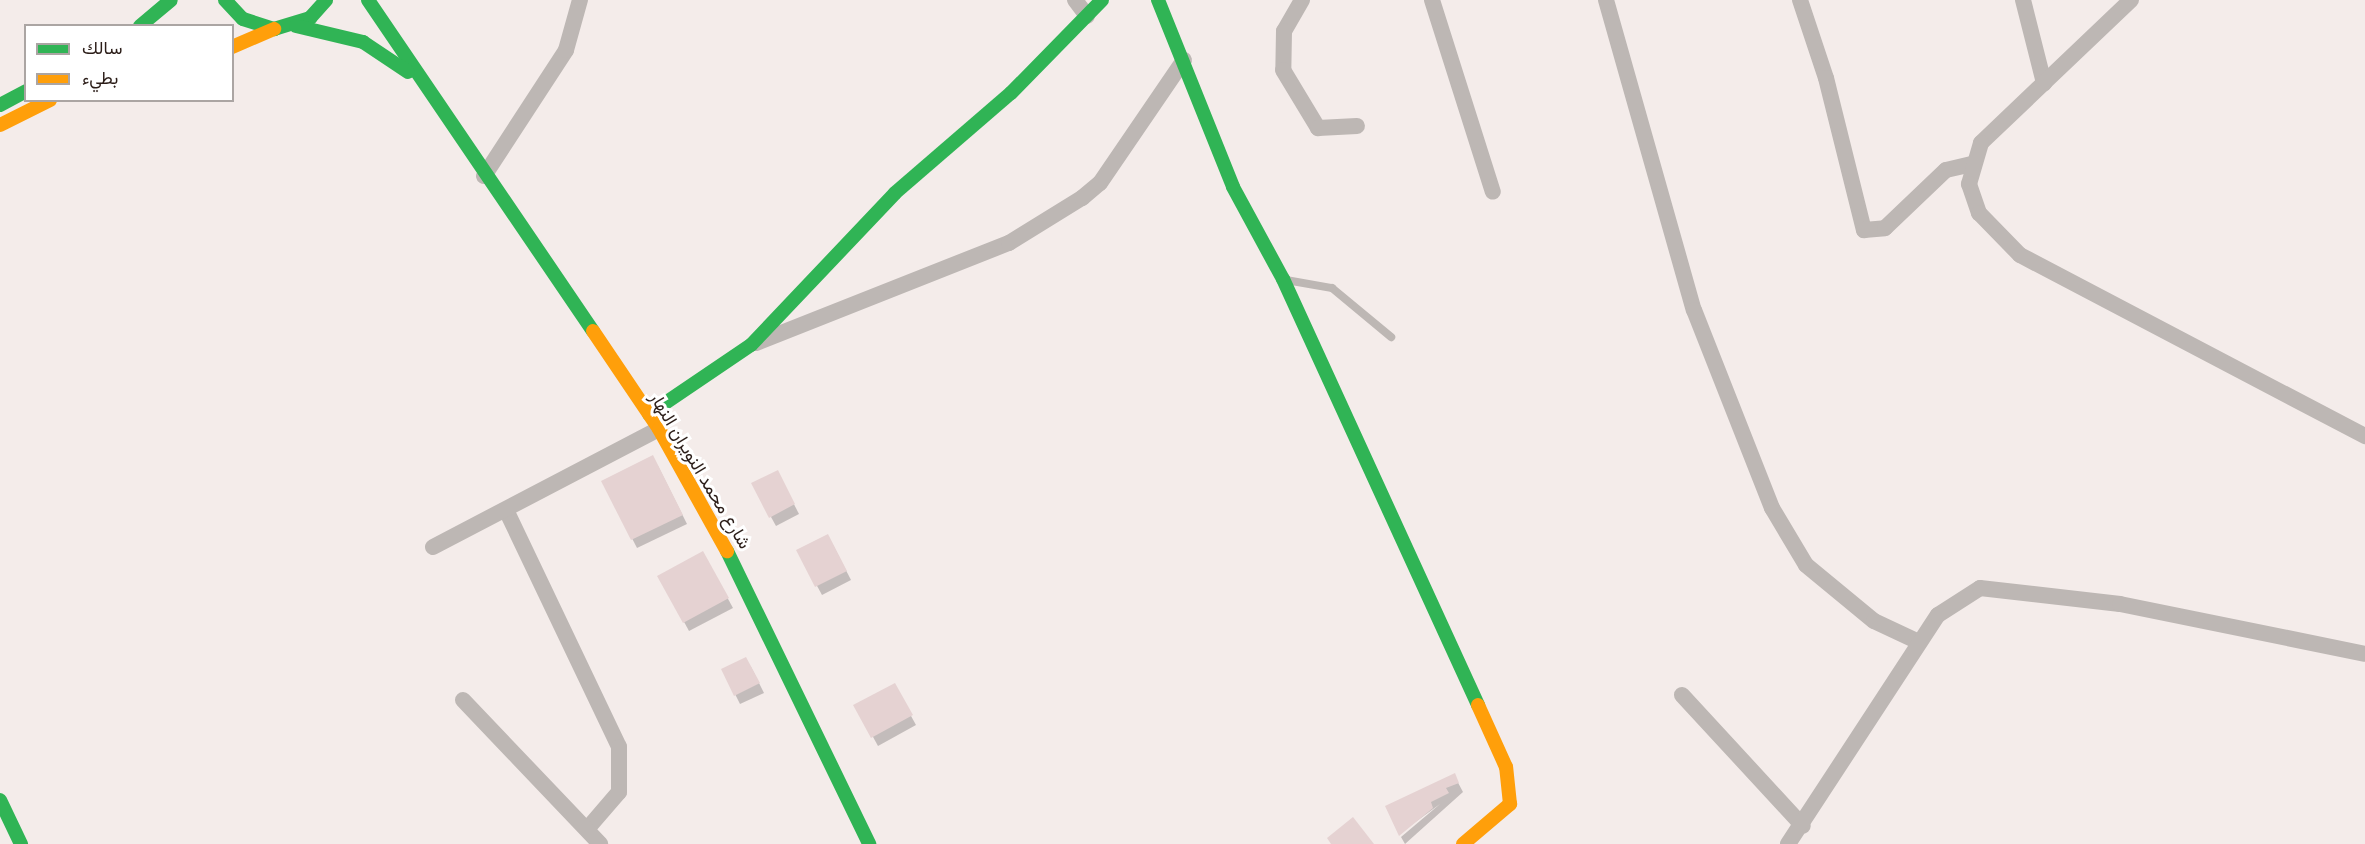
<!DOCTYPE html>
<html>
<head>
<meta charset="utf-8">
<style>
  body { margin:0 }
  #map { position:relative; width:2365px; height:844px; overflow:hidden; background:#f4ecea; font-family:"Open Sans",Vazirmatn,sans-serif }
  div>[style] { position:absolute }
  .shadow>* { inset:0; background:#0003 }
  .building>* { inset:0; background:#e5d2d2 }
  .lane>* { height:8px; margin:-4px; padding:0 4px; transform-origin:4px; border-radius:4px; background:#bdb7b4 }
  .street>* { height:16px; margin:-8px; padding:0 8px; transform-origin:8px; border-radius:8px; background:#bdb7b4 }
  .fast>* { height:14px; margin:-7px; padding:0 7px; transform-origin:7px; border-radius:7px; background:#30b455 }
  .slow>* { height:14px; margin:-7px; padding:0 7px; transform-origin:7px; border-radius:7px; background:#ff9f0a }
  span { translate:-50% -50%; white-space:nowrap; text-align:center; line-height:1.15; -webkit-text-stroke:6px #fff; paint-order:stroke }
  .street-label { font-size:18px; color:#2c1e19 }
  .legend { position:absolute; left:24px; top:24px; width:210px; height:78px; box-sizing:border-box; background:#fff; border:2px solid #aba5a3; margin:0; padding:8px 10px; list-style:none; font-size:18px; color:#2c1e19 }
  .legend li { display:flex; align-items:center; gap:12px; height:30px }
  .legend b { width:30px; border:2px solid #aba5a3 }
</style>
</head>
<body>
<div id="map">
  <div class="shadow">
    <i style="clip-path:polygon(658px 466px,687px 524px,637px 548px,603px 482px)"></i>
    <i style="clip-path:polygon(782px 481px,799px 514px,776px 526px,771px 517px)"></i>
    <i style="clip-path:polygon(833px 545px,851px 580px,822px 595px,798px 551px)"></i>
    <i style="clip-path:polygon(703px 553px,733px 608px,689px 631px,659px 576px)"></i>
    <i style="clip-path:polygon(751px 667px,764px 693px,740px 704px,723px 670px)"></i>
    <i style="clip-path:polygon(894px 685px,916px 725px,878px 746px,856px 706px)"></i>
    <i style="clip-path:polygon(1454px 775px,1463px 792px,1405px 844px,1401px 837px,1440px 804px,1399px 834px)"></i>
  </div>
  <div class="building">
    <i style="clip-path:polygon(653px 455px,683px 515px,631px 540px,601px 481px)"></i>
    <i style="clip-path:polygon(778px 470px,795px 504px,769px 518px,751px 483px)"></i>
    <i style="clip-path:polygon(828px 534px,847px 571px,815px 587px,796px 550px)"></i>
    <i style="clip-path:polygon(703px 551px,729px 598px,683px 623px,657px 576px)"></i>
    <i style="clip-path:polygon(746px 657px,760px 683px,734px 696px,721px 669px)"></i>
    <i style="clip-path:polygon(895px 683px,913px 715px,871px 738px,853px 705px)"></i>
    <i style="clip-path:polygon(1455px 773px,1459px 783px,1446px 788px,1449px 793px,1431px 802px,1433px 808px,1399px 836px,1385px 806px)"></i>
    <i style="clip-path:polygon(1353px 817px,1374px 844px,1331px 844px,1327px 838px)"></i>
  </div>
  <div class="lane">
    <i style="left:1286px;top:280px;width:47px;rotate:9.9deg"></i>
    <i style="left:1332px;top:288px;width:77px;rotate:39.7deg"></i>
  </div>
  <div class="street">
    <i style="left:1075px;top:0;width:20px;rotate:53deg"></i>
    <i style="left:1302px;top:0;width:36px;rotate:120deg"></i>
    <i style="left:1284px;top:31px;width:39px;rotate:91deg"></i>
    <i style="left:1283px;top:70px;width:68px;rotate:58.9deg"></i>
    <i style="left:1318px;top:128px;width:39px;rotate:-3deg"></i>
    <i style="left:1432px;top:0;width:201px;rotate:72.4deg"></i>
    <i style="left:1606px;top:0;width:322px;rotate:74.2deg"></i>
    <i style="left:1694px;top:310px;width:213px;rotate:68.5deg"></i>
    <i style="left:1772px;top:508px;width:66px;rotate:59.2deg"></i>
    <i style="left:1806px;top:565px;width:88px;rotate:39.5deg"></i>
    <i style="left:1874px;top:621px;width:50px;rotate:25deg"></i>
    <i style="left:1800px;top:0;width:82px;rotate:71.6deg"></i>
    <i style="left:1826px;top:78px;width:157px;rotate:76deg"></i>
    <i style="left:1864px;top:230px;width:21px;rotate:-5deg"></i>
    <i style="left:1885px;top:228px;width:84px;rotate:-43.6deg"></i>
    <i style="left:1946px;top:170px;width:26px;rotate:-13deg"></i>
    <i style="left:2023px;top:0;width:86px;rotate:75.8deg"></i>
    <i style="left:2131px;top:0;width:207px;rotate:136.4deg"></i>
    <i style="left:1981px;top:143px;width:43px;rotate:106.3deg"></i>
    <i style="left:1969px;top:184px;width:31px;rotate:71deg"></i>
    <i style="left:1979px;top:213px;width:59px;rotate:45.7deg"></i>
    <i style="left:2020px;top:255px;width:390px;rotate:27.7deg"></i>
    <i style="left:484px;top:176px;width:150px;rotate:-56.9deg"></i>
    <i style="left:566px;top:50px;width:52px;rotate:-74.4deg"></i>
    <i style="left:756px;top:343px;width:272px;rotate:-21.6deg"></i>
    <i style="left:1009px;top:243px;width:86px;rotate:-31.7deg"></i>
    <i style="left:1082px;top:198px;width:23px;rotate:-40deg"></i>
    <i style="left:1100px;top:183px;width:149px;rotate:-55.7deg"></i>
    <i style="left:507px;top:512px;width:260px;rotate:64.5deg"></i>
    <i style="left:619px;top:747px;width:45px;rotate:90deg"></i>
    <i style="left:619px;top:792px;width:48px;rotate:130.7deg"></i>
    <i style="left:433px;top:547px;width:255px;rotate:-27.6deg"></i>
    <i style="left:1682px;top:695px;width:178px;rotate:47.3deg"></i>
    <i style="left:463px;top:700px;width:199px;rotate:46.4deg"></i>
    <i style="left:1788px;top:844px;width:274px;rotate:-56.8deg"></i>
    <i style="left:1938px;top:615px;width:50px;rotate:-32.7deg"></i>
    <i style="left:1980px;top:588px;width:141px;rotate:6.5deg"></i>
    <i style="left:2120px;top:604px;width:250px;rotate:11.5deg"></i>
  </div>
  <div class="fast">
    <i style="left:225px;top:0;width:26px;rotate:47deg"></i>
    <i style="left:243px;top:19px;width:33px;rotate:18deg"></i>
    <i style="left:274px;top:29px;width:38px;rotate:-17deg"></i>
    <i style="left:310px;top:18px;width:24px;rotate:-48deg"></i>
    <i style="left:368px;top:0;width:400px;rotate:55.8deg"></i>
    <i style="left:1158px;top:0;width:201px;rotate:68.1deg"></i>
    <i style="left:1233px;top:187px;width:105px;rotate:61.5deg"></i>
    <i style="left:1283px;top:279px;width:469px;rotate:65.4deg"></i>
    <i style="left:140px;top:26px;width:40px;rotate:-40deg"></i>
    <i style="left:296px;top:26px;width:69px;rotate:13.4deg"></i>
    <i style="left:363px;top:42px;width:54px;rotate:33.7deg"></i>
    <i style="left:0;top:105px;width:30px;rotate:-28deg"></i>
    <i style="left:649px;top:414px;width:123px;rotate:-34.1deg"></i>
    <i style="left:751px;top:345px;width:209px;rotate:-46.5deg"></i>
    <i style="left:895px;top:193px;width:153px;rotate:-40.8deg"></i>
    <i style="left:1011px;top:93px;width:130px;rotate:-45.6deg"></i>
    <i style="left:727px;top:551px;width:326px;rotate:64.1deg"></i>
    <i style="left:0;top:800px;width:49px;rotate:64.5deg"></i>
  </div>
  <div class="slow">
    <i style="left:232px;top:47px;width:46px;rotate:-23.2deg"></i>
    <i style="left:0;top:125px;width:56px;rotate:-26.6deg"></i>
    <i style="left:593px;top:331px;width:118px;rotate:56deg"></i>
    <i style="left:659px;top:429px;width:140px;rotate:60.9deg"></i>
    <i style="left:1463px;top:844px;width:62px;rotate:-40.4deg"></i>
    <i style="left:1510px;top:804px;width:37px;rotate:-96deg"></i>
    <i style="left:1506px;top:767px;width:68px;rotate:-114.3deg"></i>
  </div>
  <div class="street-label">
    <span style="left:701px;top:470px;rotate:59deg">شارع محمد النويران النهار</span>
  </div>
  <ul class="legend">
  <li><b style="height:8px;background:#30b455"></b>سالك</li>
  <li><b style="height:8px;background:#ff9f0a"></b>بطيء</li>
  </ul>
</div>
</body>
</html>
